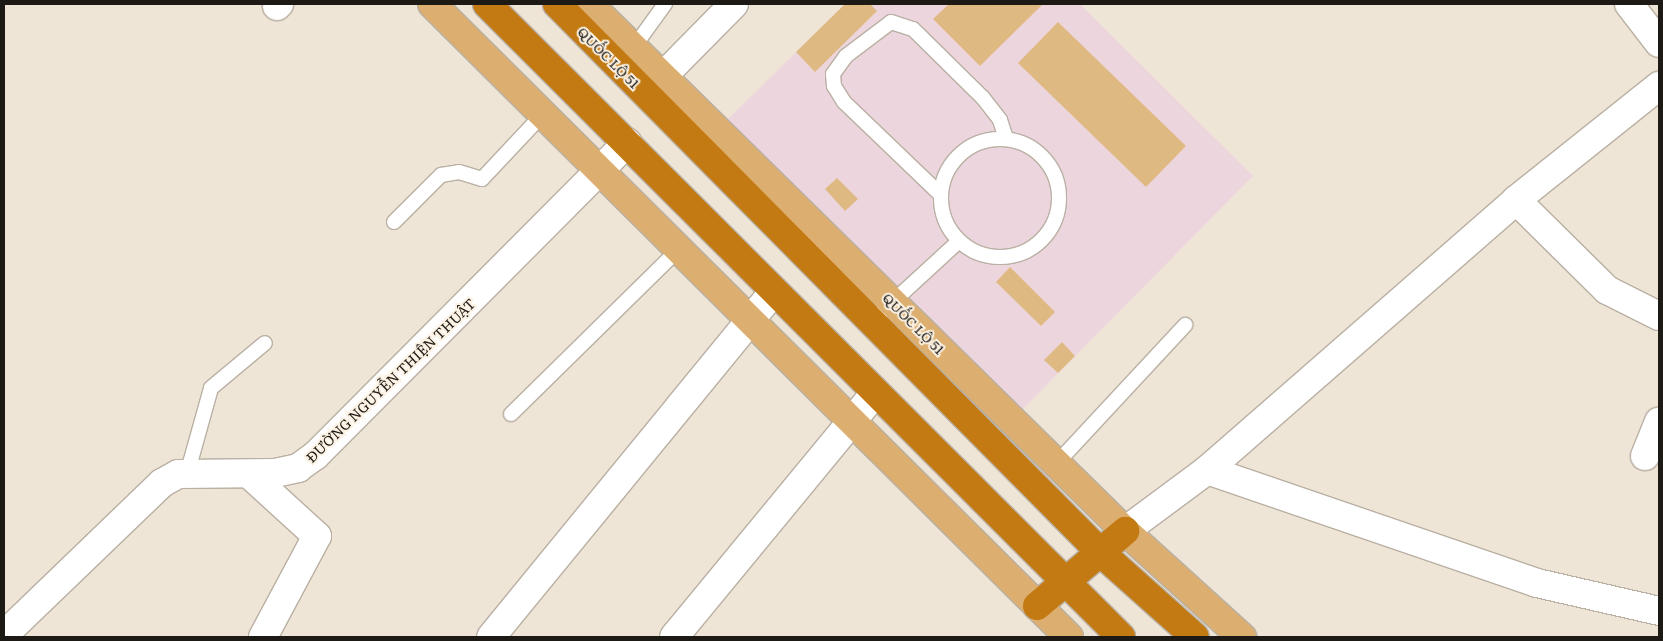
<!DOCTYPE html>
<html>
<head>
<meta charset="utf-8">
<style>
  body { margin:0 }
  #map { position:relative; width:1663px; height:641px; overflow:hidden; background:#efe5d7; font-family:Literata,serif }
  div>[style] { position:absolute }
  .medical>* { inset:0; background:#edd5de }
  .building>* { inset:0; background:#dfb982 }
  .roads { filter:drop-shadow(1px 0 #b9b0a3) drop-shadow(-1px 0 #b9b0a3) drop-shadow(0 1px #b9b0a3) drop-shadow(0 -1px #b9b0a3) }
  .lane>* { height:14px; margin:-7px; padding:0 7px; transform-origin:7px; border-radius:7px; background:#fff }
  .lane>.ring { margin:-7px; padding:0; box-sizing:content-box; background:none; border:14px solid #fff; border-radius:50% }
  .street>* { height:28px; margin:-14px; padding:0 14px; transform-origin:14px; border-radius:14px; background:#fff }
  .primary>* { height:28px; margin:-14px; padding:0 14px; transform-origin:14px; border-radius:14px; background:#dcaf71 }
  .highway>* { height:28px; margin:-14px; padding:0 14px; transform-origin:14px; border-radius:14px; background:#c47a12 }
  span { translate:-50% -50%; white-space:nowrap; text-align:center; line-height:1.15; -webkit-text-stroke:4px #fcf2e4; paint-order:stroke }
  .street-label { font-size:14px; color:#1d1914 }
  .frame { position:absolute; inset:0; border:5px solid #1d1914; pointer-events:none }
</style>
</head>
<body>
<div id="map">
  <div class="medical">
    <i style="clip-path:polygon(845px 4px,1080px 4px,1253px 176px,1022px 410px,727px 120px)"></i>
  </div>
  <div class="building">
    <i style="clip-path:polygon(845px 4px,870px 4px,877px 11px,815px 72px,796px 52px)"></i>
    <i style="clip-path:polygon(949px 4px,1043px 4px,980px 66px,933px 19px)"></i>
    <i style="clip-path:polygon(1058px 22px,1186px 146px,1146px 187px,1018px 63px)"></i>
    <i style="clip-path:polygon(837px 178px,858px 199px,845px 211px,825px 189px)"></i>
    <i style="clip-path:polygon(1010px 267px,1055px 312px,1041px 326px,996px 282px)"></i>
    <i style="clip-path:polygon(1062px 342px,1075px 356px,1058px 373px,1044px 360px)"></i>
  </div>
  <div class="roads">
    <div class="lane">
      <i style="left:634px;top:47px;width:53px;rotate:-54.2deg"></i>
      <i class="ring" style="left:941px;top:139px;width:104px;height:104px"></i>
      <i style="left:941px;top:195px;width:134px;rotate:-136.2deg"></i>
      <i style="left:844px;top:102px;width:19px;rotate:-122deg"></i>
      <i style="left:834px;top:86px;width:12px;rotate:-95deg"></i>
      <i style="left:833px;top:74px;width:22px;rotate:-54deg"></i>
      <i style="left:846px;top:56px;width:56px;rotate:-37.1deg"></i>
      <i style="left:891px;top:22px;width:23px;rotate:18deg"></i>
      <i style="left:913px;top:29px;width:98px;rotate:44.6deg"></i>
      <i style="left:983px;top:98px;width:28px;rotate:52deg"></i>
      <i style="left:1000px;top:120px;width:20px;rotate:72deg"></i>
      <i style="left:394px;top:222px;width:66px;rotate:-45deg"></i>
      <i style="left:441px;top:175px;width:18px;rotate:-9deg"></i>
      <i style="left:459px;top:172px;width:24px;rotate:17deg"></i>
      <i style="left:482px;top:179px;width:89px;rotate:-46.8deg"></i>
      <i style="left:872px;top:321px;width:118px;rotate:-42.6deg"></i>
      <i style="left:511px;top:414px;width:237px;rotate:-44.5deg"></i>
      <i style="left:1056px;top:464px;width:190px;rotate:-47.1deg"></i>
      <i style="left:187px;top:474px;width:89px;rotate:-74.4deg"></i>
      <i style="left:211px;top:388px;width:70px;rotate:-39.8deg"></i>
    </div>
    <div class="street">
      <i style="left:1629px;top:4px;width:49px;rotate:52.4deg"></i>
      <i style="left:277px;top:6px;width:3px;rotate:-45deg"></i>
      <i style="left:663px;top:76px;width:101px;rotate:-45.4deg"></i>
      <i style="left:1516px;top:200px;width:128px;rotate:44.7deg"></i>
      <i style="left:1607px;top:290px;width:58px;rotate:26.6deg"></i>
      <i style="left:1645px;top:456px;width:37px;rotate:-68deg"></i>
      <i style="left:1207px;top:470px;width:349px;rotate:18.9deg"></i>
      <i style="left:1537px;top:583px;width:125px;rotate:12.9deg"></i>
      <i style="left:249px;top:474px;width:92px;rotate:42.4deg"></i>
      <i style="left:317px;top:536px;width:115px;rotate:118.1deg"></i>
      <i style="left:1125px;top:531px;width:102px;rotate:-36.6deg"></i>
      <i style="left:1207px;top:470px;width:410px;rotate:-41.1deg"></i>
      <i style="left:1516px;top:200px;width:183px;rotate:-38.6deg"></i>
      <i style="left:4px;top:635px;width:219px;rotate:-43.9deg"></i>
      <i style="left:162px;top:483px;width:18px;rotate:-29deg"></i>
      <i style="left:178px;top:474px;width:97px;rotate:-0.6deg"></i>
      <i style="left:275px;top:473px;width:24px;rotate:-12deg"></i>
      <i style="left:298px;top:468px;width:22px;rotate:-36deg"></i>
      <i style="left:316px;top:455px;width:441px;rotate:-45.1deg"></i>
      <i style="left:491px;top:637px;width:447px;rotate:-50.7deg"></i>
      <i style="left:674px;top:637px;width:316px;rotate:-50.5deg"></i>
    </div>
    <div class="primary">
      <i style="left:432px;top:4px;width:898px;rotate:44.82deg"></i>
      <i style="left:589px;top:4px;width:752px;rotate:44.51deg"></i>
      <i style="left:1125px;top:531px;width:158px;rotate:42.2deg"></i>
    </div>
    <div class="highway">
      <i style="left:487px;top:4px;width:896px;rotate:44.95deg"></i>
      <i style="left:557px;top:4px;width:771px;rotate:45.26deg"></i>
      <i style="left:1100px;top:552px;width:127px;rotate:41.8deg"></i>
      <i style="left:1037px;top:606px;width:116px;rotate:-40.4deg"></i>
    </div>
  </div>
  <div class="street-label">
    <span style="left:609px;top:57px;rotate:45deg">QUỐC LỘ 51</span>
    <span style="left:914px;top:323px;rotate:45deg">QUỐC LỘ 51</span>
    <span style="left:390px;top:380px;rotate:-44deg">ĐƯỜNG NGUYỄN THIỆN THUẬT</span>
  </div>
  <div class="frame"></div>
</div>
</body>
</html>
